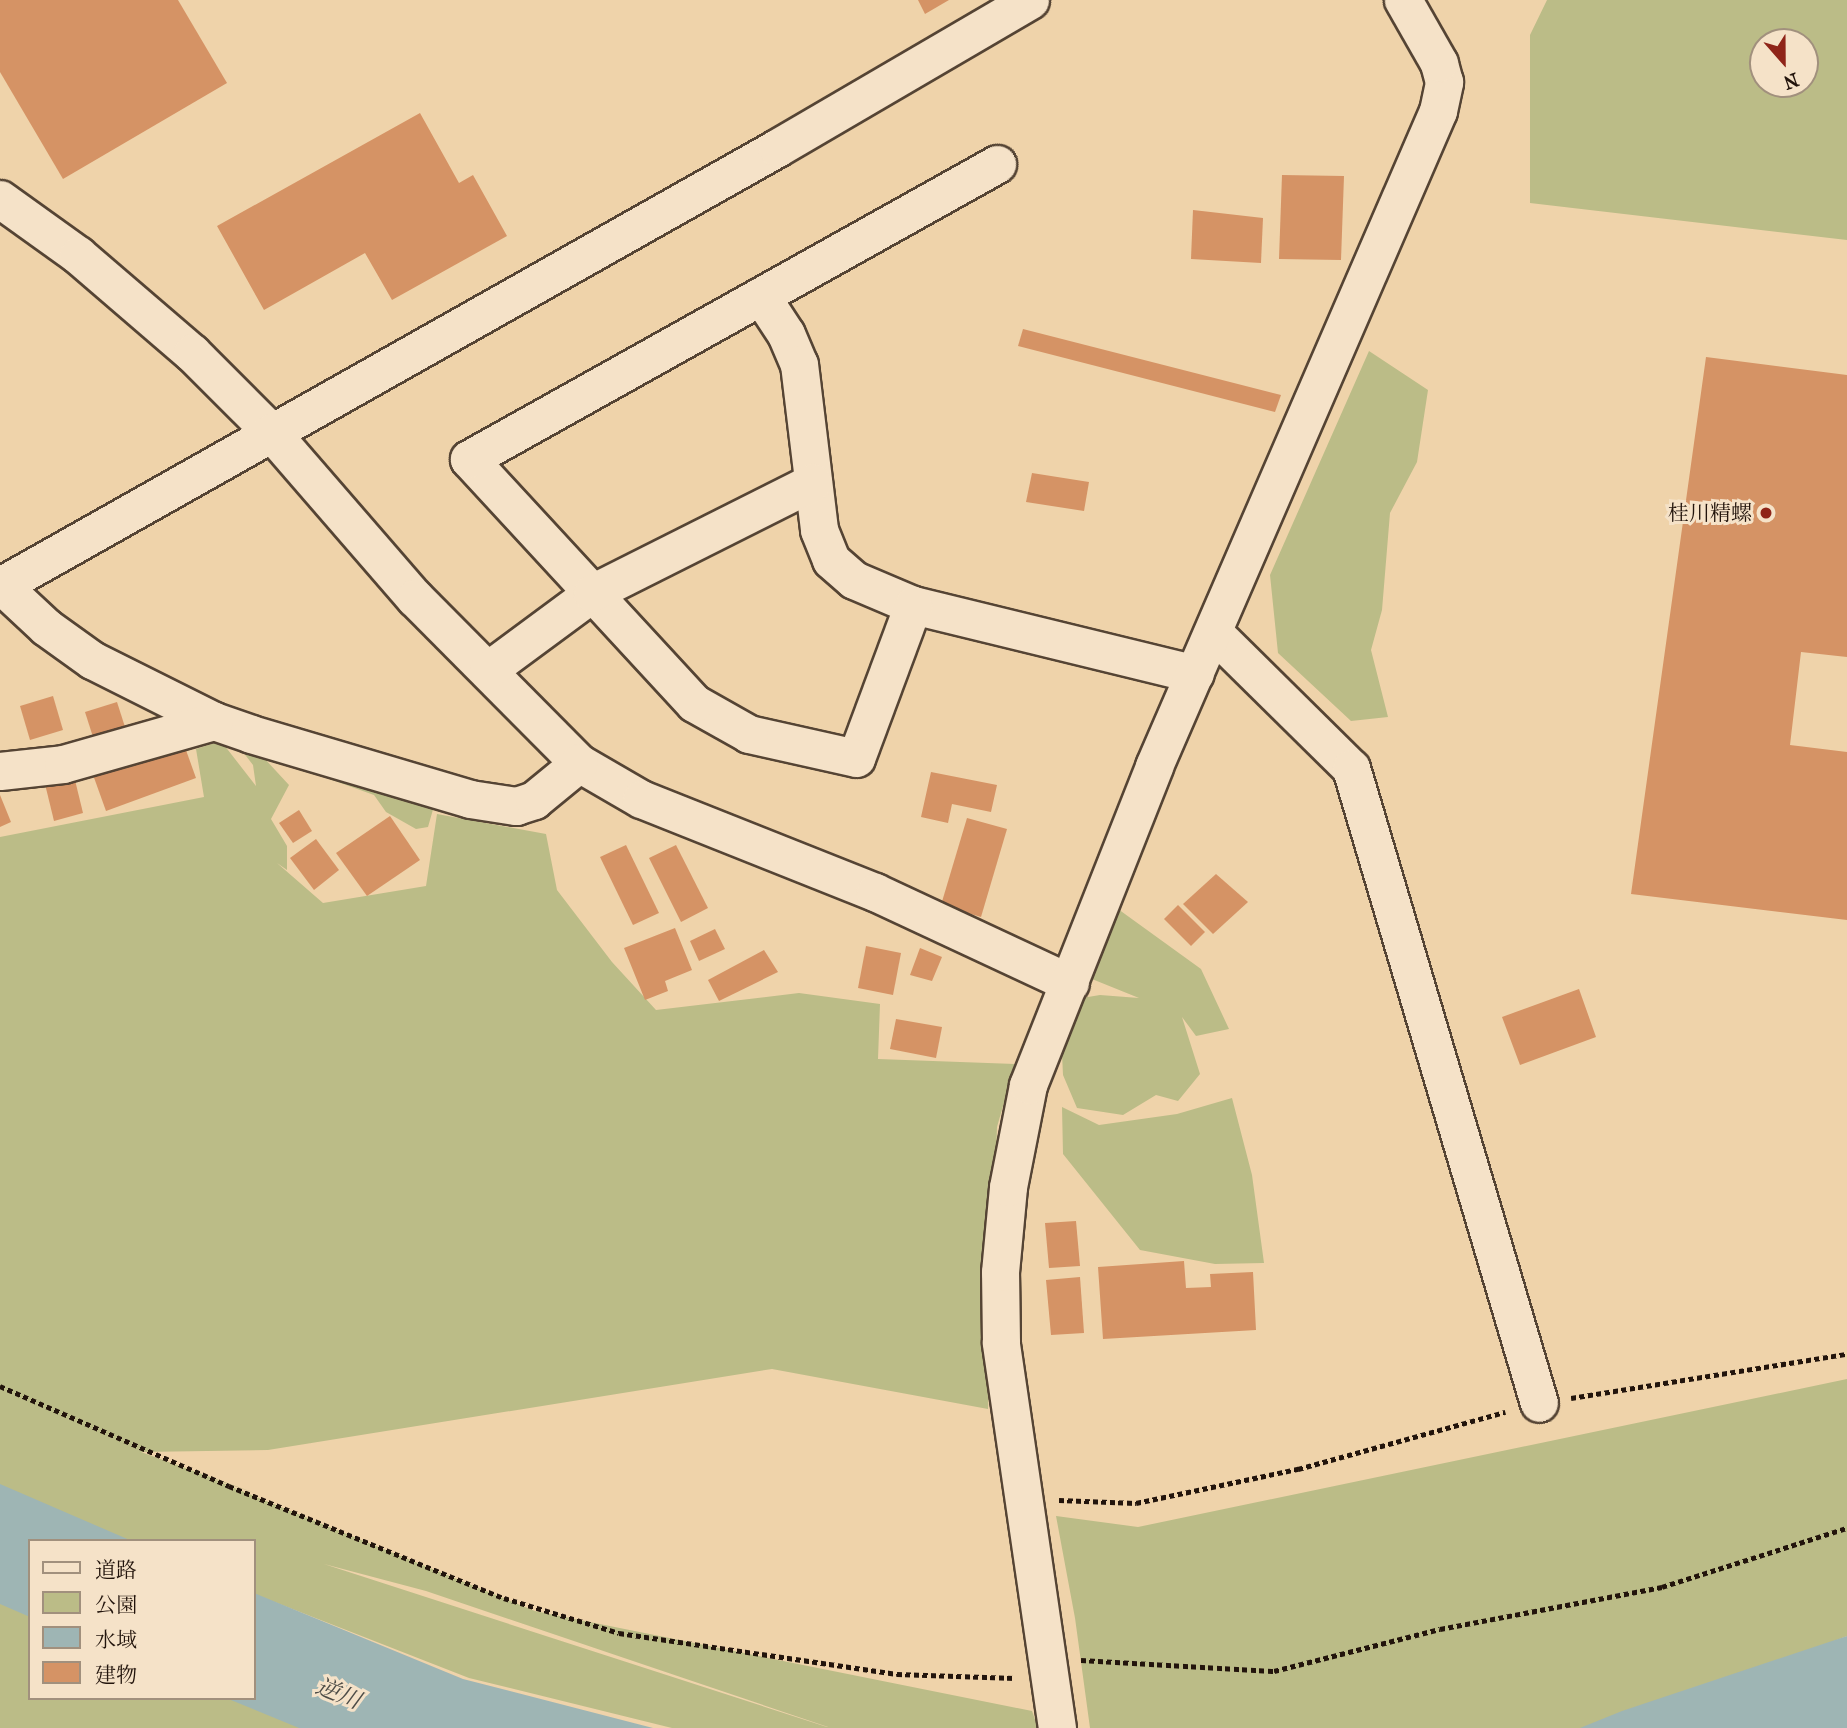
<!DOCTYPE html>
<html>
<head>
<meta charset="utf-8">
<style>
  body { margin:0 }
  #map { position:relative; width:1847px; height:1728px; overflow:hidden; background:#efd3aa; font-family:"IM FELL French Canon","Noto Serif JP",serif }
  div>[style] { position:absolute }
  .green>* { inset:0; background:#bbbc87 }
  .water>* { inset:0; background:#9eb5b4 }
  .building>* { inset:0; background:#d59365 }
  .path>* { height:4.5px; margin-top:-2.25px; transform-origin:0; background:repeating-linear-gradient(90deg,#22140c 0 5px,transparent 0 8.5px) }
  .roads { filter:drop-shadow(2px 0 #554434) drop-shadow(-2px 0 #554434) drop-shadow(0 2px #554434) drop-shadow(0 -2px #554434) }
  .minor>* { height:37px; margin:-18.5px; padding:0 18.5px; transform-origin:18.5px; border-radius:18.5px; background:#f5e2c8 }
  .dots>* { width:19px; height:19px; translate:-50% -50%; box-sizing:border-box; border:4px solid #f5e2c8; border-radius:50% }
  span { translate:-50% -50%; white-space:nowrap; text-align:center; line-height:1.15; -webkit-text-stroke:6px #f5e2c8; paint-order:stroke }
  .poi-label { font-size:21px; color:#22140c }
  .right { translate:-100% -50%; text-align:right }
  .water-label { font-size:23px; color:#4d4c47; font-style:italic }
  .legend { position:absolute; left:28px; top:1539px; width:228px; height:161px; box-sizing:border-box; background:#f5e2c8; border:2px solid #a1907d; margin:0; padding:9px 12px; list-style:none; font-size:21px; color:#22140c }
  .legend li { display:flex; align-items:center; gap:14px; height:35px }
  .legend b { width:35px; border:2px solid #a1907d }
  .north { position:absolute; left:1749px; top:28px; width:70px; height:70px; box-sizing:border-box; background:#f5e2c8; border:2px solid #a1907d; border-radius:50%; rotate:159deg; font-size:19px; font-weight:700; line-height:28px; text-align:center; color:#22140c }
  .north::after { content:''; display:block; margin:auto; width:24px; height:32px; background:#8f2418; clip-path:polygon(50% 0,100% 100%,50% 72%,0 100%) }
</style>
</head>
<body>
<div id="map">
  <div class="green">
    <i style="clip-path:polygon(evenodd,1547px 0,1847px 0,1847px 240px,1530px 203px,1530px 35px,1547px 0,1763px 42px,1805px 42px,1805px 84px,1763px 84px,1763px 42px)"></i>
    <i style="clip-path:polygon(1369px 351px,1428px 390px,1417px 462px,1390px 513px,1382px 610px,1371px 650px,1388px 717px,1351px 721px,1278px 653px,1270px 575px)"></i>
    <i style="clip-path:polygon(evenodd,229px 734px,264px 758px,289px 785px,271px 819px,287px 846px,287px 870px,277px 863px,323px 903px,426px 886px,437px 814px,546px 834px,557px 890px,612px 962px,656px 1010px,799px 993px,880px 1004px,878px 1059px,1015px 1064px,997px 1127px,988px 1409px,772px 1369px,268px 1450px,141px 1452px,255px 1493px,210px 1478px,535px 1611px,1032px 1711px,1038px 1728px,672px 1728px,469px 1678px,254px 1594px,254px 1541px,128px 1541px,0 1487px,0 837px,204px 797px,196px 749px,221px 741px,256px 786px,253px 765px,229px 734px,324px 1564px,426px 1591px,828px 1727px,827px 1727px,324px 1564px)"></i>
    <i style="clip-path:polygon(303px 761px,434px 806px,428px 827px,416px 829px,386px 812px,374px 795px,321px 776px)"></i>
    <i style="clip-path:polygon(1118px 909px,1201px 969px,1229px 1029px,1196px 1036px,1182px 1017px,1200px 1074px,1178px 1101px,1156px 1095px,1123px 1115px,1077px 1108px,1063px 1075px,1061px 1033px,1076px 999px,1100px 995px,1139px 998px,1087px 977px)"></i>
    <i style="clip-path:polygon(1232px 1098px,1252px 1175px,1264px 1263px,1215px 1264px,1140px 1250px,1063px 1154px,1062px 1107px,1099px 1125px,1177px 1114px)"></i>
    <i style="clip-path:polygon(1847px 1379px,1847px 1636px,1610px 1728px,1090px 1728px,1075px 1618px,1056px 1516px,1138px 1527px)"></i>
    <i style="clip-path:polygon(0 1595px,30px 1608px,30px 1698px,234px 1698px,303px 1728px,0 1728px)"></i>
  </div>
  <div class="water">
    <i style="clip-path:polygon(0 1484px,132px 1541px,30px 1541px,30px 1617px,0 1604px)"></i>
    <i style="clip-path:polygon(254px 1593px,463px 1679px,653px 1728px,299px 1728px,226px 1698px,254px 1698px)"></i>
    <i style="clip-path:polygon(1847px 1636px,1847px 1728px,1580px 1728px,1622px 1711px)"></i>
  </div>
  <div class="building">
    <i style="clip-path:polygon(0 0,178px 0,227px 83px,63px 179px,0 72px)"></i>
    <i style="clip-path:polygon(918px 0,949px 0,925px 14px)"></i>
    <i style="clip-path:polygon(420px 113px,459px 183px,473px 175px,507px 236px,392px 300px,365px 253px,264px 310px,217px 226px)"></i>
    <i style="clip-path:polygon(1282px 175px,1344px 176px,1341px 260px,1279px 259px)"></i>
    <i style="clip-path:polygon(1193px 210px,1263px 218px,1261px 263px,1191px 259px)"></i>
    <i style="clip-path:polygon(1023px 329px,1281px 395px,1275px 412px,1018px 346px)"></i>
    <i style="clip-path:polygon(1706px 357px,1847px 375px,1847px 657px,1801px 652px,1790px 745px,1847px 752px,1847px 920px,1631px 894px)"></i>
    <i style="clip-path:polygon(1032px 473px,1089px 482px,1084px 511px,1026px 502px)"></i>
    <i style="clip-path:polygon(53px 696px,63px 730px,30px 740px,20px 706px)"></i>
    <i style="clip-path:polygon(117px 702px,125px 727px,93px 737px,85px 712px)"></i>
    <i style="clip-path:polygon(182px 739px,196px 778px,106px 811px,92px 772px)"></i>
    <i style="clip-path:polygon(931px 772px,997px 785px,991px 812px,952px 804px,948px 823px,921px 817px)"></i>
    <i style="clip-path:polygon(74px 776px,83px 813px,54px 821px,45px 784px)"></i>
    <i style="clip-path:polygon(0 795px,11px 822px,0 827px)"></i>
    <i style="clip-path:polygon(299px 810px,312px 831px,293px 843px,279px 823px)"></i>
    <i style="clip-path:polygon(390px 816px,420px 860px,367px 896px,336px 853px)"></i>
    <i style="clip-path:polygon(967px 818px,1007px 829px,981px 917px,941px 905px)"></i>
    <i style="clip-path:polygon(316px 839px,339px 870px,314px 890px,290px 858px)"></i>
    <i style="clip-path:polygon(626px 845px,659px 913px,633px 925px,600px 857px)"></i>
    <i style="clip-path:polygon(676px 845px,708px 908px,681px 922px,649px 858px)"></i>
    <i style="clip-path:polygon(1216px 874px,1248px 902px,1213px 934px,1183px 904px)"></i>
    <i style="clip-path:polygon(1178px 905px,1205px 932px,1191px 946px,1164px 919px)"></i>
    <i style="clip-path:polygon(675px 928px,692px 970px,665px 981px,668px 991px,645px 1000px,624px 948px)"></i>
    <i style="clip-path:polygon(715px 929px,725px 949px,699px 961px,690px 941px)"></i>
    <i style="clip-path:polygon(866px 946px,901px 953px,893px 995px,858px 988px)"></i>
    <i style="clip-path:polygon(920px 948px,942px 957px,932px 981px,910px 975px)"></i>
    <i style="clip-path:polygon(764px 950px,778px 972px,719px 1001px,708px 980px)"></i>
    <i style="clip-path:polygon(1579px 989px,1596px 1037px,1520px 1065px,1502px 1017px)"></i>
    <i style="clip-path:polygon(896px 1019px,942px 1027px,936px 1058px,890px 1049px)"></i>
    <i style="clip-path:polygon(1076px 1221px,1080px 1266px,1049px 1268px,1045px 1223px)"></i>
    <i style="clip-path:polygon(1184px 1261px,1186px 1288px,1211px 1287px,1210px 1274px,1253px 1272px,1256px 1330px,1103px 1339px,1098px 1267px)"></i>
    <i style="clip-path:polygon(1080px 1277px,1084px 1333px,1051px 1335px,1046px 1280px)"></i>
  </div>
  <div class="path">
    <i style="left:0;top:1386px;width:250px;rotate:23.6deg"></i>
    <i style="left:229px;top:1486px;width:297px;rotate:22.2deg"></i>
    <i style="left:504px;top:1598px;width:120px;rotate:16.9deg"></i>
    <i style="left:619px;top:1633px;width:281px;rotate:8.4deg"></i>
    <i style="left:897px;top:1674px;width:118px;rotate:1.9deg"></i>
    <i style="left:1571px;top:1398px;width:279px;rotate:-9.1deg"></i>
    <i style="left:1059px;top:1500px;width:77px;rotate:2.2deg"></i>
    <i style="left:1136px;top:1503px;width:166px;rotate:-11.9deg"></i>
    <i style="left:1298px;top:1469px;width:215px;rotate:-15.4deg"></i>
    <i style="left:1081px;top:1660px;width:193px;rotate:3.3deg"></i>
    <i style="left:1274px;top:1671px;width:171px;rotate:-14.2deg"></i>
    <i style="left:1440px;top:1629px;width:226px;rotate:-10.7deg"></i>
    <i style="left:1662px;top:1587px;width:194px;rotate:-17.7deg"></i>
  </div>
  <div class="roads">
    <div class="minor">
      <i style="left:0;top:199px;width:96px;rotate:35.7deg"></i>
      <i style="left:78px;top:255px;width:150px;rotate:40.7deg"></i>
      <i style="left:192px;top:353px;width:112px;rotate:45deg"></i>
      <i style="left:271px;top:432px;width:220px;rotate:49.1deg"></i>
      <i style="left:415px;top:598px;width:233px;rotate:45.2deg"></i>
      <i style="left:579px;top:763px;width:72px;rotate:30.1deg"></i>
      <i style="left:641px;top:799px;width:252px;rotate:21.7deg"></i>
      <i style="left:875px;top:892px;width:215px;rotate:25deg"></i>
      <i style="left:761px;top:296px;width:45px;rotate:56.7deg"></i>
      <i style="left:786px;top:334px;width:33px;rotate:67deg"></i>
      <i style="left:799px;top:364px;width:167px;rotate:83.1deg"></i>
      <i style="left:819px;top:530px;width:32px;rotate:68deg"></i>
      <i style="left:831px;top:560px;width:30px;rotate:41deg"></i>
      <i style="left:854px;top:580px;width:64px;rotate:23deg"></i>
      <i style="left:913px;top:605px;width:290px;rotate:13.7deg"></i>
      <i style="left:1px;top:585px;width:62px;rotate:43deg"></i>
      <i style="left:46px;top:627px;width:57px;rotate:35.7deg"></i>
      <i style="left:92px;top:660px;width:136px;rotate:26.6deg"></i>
      <i style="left:214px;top:721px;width:39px;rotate:19deg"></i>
      <i style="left:251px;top:734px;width:228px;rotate:16.5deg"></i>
      <i style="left:470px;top:799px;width:47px;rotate:8.7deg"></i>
      <i style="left:516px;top:806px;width:19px;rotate:-18deg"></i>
      <i style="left:534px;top:800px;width:58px;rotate:-39.4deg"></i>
      <i style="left:0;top:586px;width:892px;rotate:-29.41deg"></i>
      <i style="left:777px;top:148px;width:293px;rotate:-30.3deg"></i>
      <i style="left:913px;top:605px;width:163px;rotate:110.4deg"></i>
      <i style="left:856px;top:758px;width:110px;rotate:-167.4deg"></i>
      <i style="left:749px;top:734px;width:63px;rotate:-150.6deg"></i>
      <i style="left:694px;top:703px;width:332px;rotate:-132.7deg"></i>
      <i style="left:469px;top:459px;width:605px;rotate:-29.19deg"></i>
      <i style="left:1214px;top:633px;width:192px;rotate:44.6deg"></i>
      <i style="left:1351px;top:768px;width:662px;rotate:73.51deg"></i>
      <i style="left:488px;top:670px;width:129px;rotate:-36.5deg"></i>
      <i style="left:592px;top:593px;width:247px;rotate:-26.7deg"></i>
      <i style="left:0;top:771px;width:63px;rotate:-6.3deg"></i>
      <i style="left:63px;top:764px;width:157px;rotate:-15.9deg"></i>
      <i style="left:1057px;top:1728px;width:390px;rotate:-98.3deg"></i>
      <i style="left:1001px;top:1342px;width:70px;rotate:-90.8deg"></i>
      <i style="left:1000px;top:1272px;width:85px;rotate:-84.6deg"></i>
      <i style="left:1008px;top:1187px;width:104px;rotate:-78.9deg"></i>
      <i style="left:1028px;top:1085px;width:343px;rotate:-68.4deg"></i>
      <i style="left:1154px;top:766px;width:714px;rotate:-66.56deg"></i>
      <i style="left:1438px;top:111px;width:30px;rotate:-78deg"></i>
      <i style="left:1444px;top:82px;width:20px;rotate:-105deg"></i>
      <i style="left:1439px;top:63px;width:73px;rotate:-119.7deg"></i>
    </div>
  </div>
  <div class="dots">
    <i style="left:1766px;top:513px;background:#8f2418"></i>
  </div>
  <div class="poi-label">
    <span class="right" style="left:1752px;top:513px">桂川精螺</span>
  </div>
  <div class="water-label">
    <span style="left:338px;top:1694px;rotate:22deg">逆川</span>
  </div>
  <ul class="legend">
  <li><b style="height:9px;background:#f5e2c8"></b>道路</li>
  <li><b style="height:19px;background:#bbbc87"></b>公園</li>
  <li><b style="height:19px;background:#9eb5b4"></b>水域</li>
  <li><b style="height:19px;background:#d59365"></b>建物</li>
  </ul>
  <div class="north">N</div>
</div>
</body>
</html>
